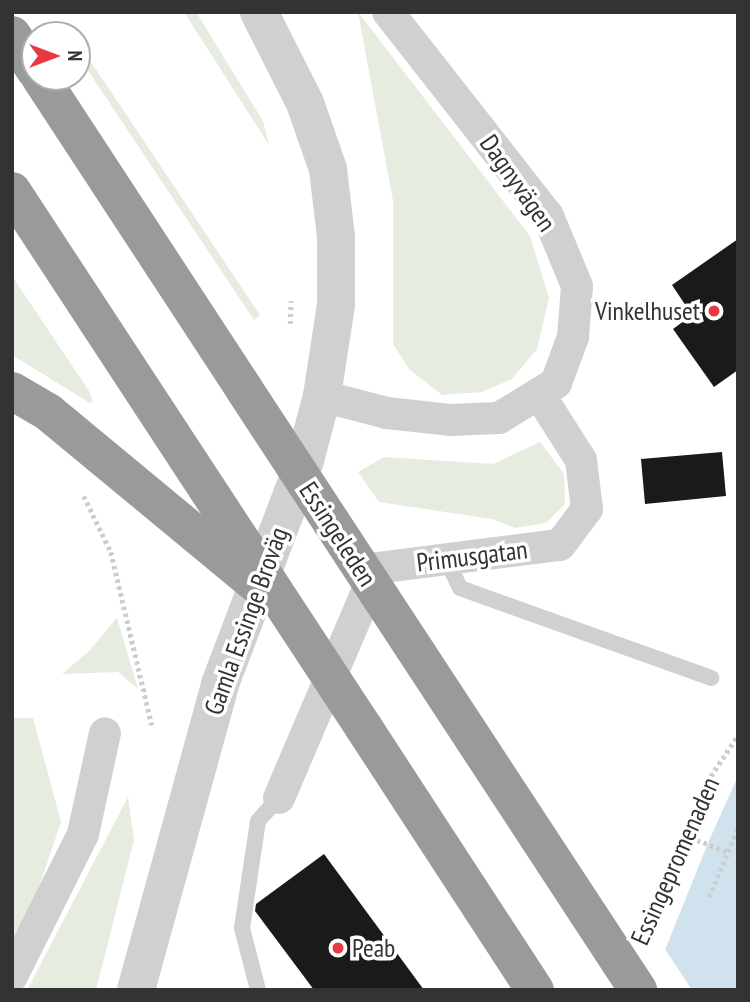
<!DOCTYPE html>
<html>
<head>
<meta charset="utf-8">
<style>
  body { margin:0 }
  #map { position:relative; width:750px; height:1002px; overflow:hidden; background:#fff; font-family:"PT Sans Narrow",sans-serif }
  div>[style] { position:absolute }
  .green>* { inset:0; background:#e6ecdf }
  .water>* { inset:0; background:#cfe2ee }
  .pier>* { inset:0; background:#fff }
  .building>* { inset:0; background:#1a1a1a }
  .path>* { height:4.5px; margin-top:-2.25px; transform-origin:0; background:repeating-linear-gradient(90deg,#cdcdcd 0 3.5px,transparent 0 7px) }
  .service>* { height:16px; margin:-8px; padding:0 8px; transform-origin:8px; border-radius:8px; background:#d0d0d0 }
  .minor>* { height:32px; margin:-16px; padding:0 16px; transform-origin:16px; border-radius:16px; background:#d0d0d0 }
  .tertiary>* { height:38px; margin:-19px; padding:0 19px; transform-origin:19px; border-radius:19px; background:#d0d0d0 }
  .motorway>* { height:38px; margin:-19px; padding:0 19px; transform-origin:19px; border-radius:19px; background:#9a9a9a }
  .motorway-bridge>* { height:38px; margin:-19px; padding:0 19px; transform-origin:19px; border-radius:19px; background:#9a9a9a }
  .dots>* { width:19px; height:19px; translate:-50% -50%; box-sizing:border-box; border:4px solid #fff; border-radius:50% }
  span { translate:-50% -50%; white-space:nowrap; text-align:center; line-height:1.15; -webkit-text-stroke:7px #fff; paint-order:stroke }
  .street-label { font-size:26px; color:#333 }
  .poi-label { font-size:26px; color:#333 }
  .right { translate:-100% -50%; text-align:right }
  .left { translate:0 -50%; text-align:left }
  .frame { position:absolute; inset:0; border:14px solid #333; pointer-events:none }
  .north { position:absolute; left:21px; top:21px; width:70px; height:70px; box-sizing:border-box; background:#fff; border:2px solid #adadad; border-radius:50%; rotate:90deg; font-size:19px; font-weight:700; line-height:28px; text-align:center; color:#333 }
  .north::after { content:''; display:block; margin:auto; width:24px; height:32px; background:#e63946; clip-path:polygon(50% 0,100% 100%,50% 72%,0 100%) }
</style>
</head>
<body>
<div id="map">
  <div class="green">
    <i style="clip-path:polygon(184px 12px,196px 12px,263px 121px,269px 145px)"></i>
    <i style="clip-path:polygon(358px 12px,530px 236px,549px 298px,537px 349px,512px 379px,482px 392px,442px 395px,409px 369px,393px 344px,393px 201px)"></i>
    <i style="clip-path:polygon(77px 41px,260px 315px,254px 320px,77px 54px)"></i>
    <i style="clip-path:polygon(12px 276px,89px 391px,93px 401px,90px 403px,12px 355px)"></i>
    <i style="clip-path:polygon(540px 442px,564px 474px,565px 504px,546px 523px,515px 528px,492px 519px,379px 502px,358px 472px,384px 457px,493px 464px)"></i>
    <i style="clip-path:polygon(117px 618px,138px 689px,118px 672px,62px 674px,89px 651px)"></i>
    <i style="clip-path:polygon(12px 718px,33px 718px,61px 822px,34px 902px,12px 938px)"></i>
    <i style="clip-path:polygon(128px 797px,134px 840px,96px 990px,27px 990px)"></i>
  </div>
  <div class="water">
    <i style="clip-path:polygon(738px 776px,738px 990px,649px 990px,708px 843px)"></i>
  </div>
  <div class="pier">
    <i style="clip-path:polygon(663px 946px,692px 990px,646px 990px)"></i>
  </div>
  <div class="building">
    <i style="clip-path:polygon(738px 239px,738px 370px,714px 387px,673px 329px,692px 315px,672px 285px)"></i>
    <i style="clip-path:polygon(722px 452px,726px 496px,645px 504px,641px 459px)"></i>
    <i style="clip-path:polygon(324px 854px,424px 990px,314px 990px,255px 911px,256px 904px)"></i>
  </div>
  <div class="path">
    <i style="left:290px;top:324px;width:23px;rotate:-88deg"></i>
    <i style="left:84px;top:496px;width:62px;rotate:64.3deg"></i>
    <i style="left:111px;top:552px;width:178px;rotate:76.7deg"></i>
    <i style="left:684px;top:835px;width:47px;rotate:21.1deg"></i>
    <i style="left:709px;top:897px;width:75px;rotate:-67.2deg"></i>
    <i style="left:644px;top:929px;width:160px;rotate:-66.8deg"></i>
    <i style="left:707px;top:782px;width:56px;rotate:-56.6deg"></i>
  </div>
  <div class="service">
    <i style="left:446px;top:559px;width:32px;rotate:64deg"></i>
    <i style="left:460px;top:588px;width:267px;rotate:19.7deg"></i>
    <i style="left:258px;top:990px;width:64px;rotate:-104.5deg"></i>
    <i style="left:242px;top:928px;width:108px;rotate:-81.5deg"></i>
    <i style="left:258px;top:821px;width:31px;rotate:-48deg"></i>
  </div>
  <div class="minor">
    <i style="left:322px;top:396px;width:67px;rotate:14.7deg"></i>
    <i style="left:387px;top:413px;width:63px;rotate:6.3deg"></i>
    <i style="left:450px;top:420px;width:49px;rotate:-2.3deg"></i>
    <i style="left:499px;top:418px;width:67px;rotate:-31.6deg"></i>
    <i style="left:556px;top:383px;width:49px;rotate:-69.7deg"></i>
    <i style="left:573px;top:337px;width:51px;rotate:-85.5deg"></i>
    <i style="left:577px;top:286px;width:76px;rotate:-112.5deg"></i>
    <i style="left:548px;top:216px;width:259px;rotate:-128.1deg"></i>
    <i style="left:279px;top:798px;width:250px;rotate:-66.9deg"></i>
    <i style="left:377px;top:568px;width:184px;rotate:-7.2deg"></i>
    <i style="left:560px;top:545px;width:45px;rotate:-53.1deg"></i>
    <i style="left:587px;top:509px;width:49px;rotate:-97deg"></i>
    <i style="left:581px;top:460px;width:78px;rotate:-122.5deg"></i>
    <i style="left:12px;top:976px;width:159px;rotate:-63.4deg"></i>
    <i style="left:83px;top:834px;width:103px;rotate:-77.7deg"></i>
  </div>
  <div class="tertiary">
    <i style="left:136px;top:990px;width:317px;rotate:-74.6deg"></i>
    <i style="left:220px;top:684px;width:240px;rotate:-69.2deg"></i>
    <i style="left:305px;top:460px;width:66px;rotate:-75.1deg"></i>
    <i style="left:322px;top:396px;width:92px;rotate:-81.3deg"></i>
    <i style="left:336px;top:305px;width:68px;rotate:-90deg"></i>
    <i style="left:336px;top:237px;width:68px;rotate:-96.7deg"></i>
    <i style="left:328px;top:169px;width:70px;rotate:-109.2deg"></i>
    <i style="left:305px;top:103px;width:102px;rotate:-116.8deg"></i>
  </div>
  <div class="motorway">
    <i style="left:12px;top:35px;width:42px;rotate:56.7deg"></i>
    <i style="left:40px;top:77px;width:373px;rotate:56.8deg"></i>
    <i style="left:364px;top:728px;width:313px;rotate:56.9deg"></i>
  </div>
  <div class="motorway-bridge">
    <i style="left:12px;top:191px;width:642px;rotate:56.76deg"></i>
    <i style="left:244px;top:389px;width:719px;rotate:56.75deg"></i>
    <i style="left:12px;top:391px;width:42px;rotate:30.3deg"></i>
    <i style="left:48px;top:412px;width:270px;rotate:39.6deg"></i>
  </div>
  <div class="dots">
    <i style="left:714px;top:311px;background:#e63946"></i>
    <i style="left:338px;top:948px;background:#e63946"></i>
  </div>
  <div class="street-label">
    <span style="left:518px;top:183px;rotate:55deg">Dagnyvägen</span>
    <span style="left:338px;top:534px;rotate:57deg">Essingeleden</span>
    <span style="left:472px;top:556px;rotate:-7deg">Primusgatan</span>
    <span style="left:246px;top:621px;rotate:-70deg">Gamla Essinge Broväg</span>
    <span style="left:675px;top:861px;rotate:-66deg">Essingepromenaden</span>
  </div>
  <div class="poi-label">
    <span class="right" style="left:700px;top:311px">Vinkelhuset</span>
    <span class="left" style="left:352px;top:948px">Peab</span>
  </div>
  <div class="frame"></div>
  <div class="north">N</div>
</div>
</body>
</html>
